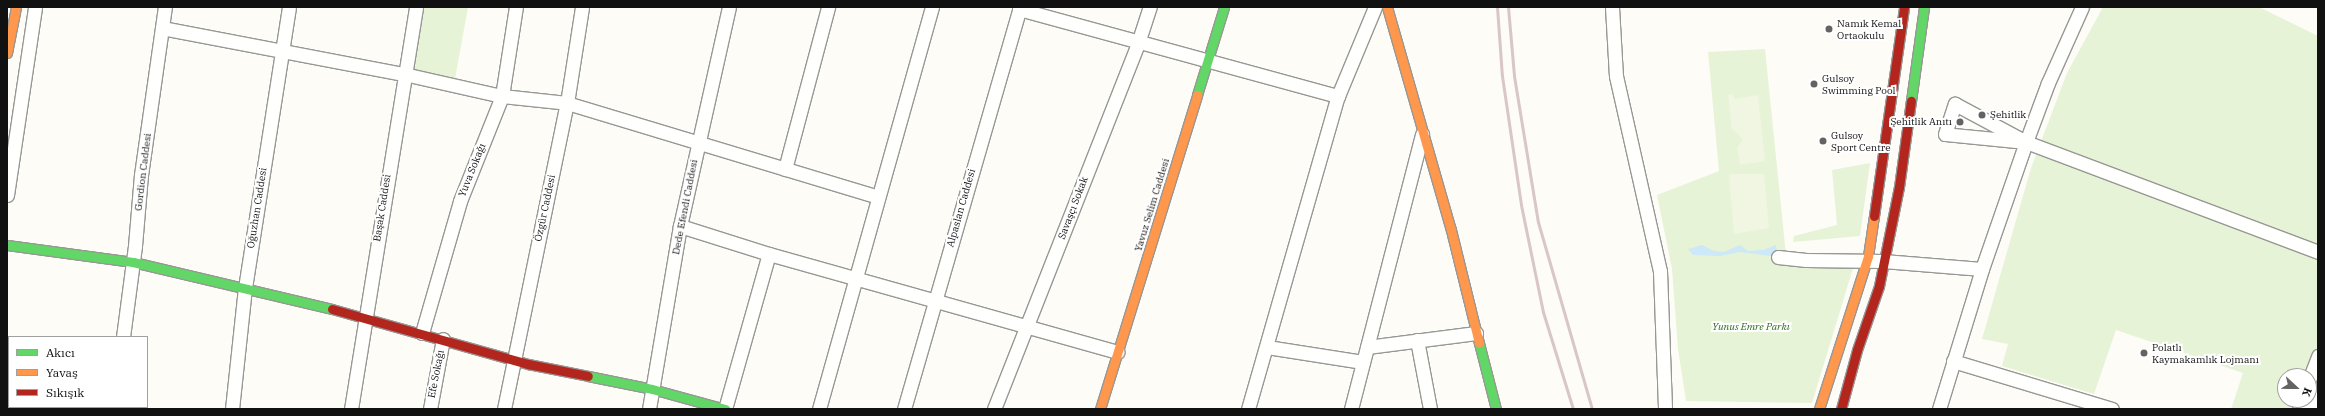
<!DOCTYPE html>
<html>
<head>
<meta charset="utf-8">
<style>
  body { margin:0 }
  #map { position:relative; width:2325px; height:416px; overflow:hidden; background:#fdfcf7; font-family:"IBM Plex Serif",serif }
  div>[style] { position:absolute }
  .green>* { inset:0; background:#e7f3d7 }
  .pitch>* { inset:0; background:#f0f6e1 }
  .water>* { inset:0; background:#cde8f7 }
  .roads { filter:drop-shadow(1px 0 #979795) drop-shadow(-1px 0 #979795) drop-shadow(0 1px #979795) drop-shadow(0 -1px #979795) }
  .street>* { height:13px; margin:-6.5px; padding:0 6.5px; transform-origin:6.5px; border-radius:6.5px; background:#fffffe }
  .fast>* { height:9px; margin:-4.5px; padding:0 4.5px; transform-origin:4.5px; border-radius:4.5px; background:#63d668 }
  .slow>* { height:9px; margin:-4.5px; padding:0 4.5px; transform-origin:4.5px; border-radius:4.5px; background:#ff974d }
  .jam>* { height:9px; margin:-4.5px; padding:0 4.5px; transform-origin:4.5px; border-radius:4.5px; background:#b3261e }
  .rail>* { height:3px; margin:-1.5px; padding:0 1.5px; transform-origin:1.5px; border-radius:1.5px; background:#d9c6c7 }
  .dots>* { width:11px; height:11px; translate:-50% -50%; box-sizing:border-box; border:2px solid #fff; border-radius:50% }
  span { translate:-50% -50%; white-space:nowrap; text-align:center; line-height:1.15; -webkit-text-stroke:4px #fff; paint-order:stroke }
  .poi-label { font-size:10px; color:#111 }
  .left { translate:0 -50%; text-align:left }
  .right { translate:-100% -50%; text-align:right }
  .street-label { font-size:10px; color:#111 }
  .park-label { font-size:10px; color:#2f6b1f; font-style:italic }
  .frame { position:absolute; inset:0; border:8px solid #111; pointer-events:none }
  .legend { position:absolute; left:8px; top:336px; width:140px; height:72px; box-sizing:border-box; background:#fff; border:1px solid #a0a0a0; margin:0; padding:5px 7px; list-style:none; font-size:12px; color:#111 }
  .legend li { display:flex; align-items:center; gap:8px; height:20px }
  .legend b { width:20px; border:1px solid #a0a0a0 }
  .north { position:absolute; left:2277px; top:368px; width:40px; height:40px; box-sizing:border-box; background:#fff; border:1px solid #a0a0a0; border-radius:50%; rotate:112deg; font-size:11px; font-weight:700; line-height:16px; text-align:center; color:#111 }
  .north::after { content:''; display:block; margin:auto; width:14px; height:18px; background:#646362; clip-path:polygon(50% 0,100% 100%,50% 72%,0 100%) }
</style>
</head>
<body>
<div id="map">
  <div class="green">
    <i style="clip-path:polygon(422px 7px,468px 7px,455px 79px,410px 71px)"></i>
    <i style="clip-path:polygon(evenodd,2103px 7px,2259px 7px,2318px 36px,2318px 409px,2231px 409px,2243px 373px,2116px 330px,2094px 394px,2002px 366px,2008px 344px,1982px 339px,2031px 168px,2067px 73px,2103px 7px,2285px 376px,2309px 376px,2309px 400px,2285px 400px,2285px 376px)"></i>
    <i style="clip-path:polygon(1765px 49px,1786px 255px,1854px 265px,1812px 403px,1686px 401px,1678px 349px,1672px 269px,1657px 195px,1719px 171px,1708px 52px)"></i>
    <i style="clip-path:polygon(1870px 163px,1860px 236px,1793px 242px,1794px 236px,1837px 225px,1832px 170px)"></i>
  </div>
  <div class="pitch">
    <i style="clip-path:polygon(1732px 94px,1735px 99px,1758px 95px,1765px 161px,1740px 165px,1737px 148px,1743px 139px,1732px 129px,1728px 95px)"></i>
    <i style="clip-path:polygon(1729px 174px,1764px 174px,1769px 228px,1734px 234px)"></i>
  </div>
  <div class="water">
    <i style="clip-path:polygon(1702px 245px,1714px 251px,1724px 252px,1740px 245px,1748px 251px,1763px 250px,1776px 245px,1778px 257px,1740px 252px,1720px 256px,1693px 255px,1688px 249px)"></i>
  </div>
  <div class="roads">
    <div class="street">
      <i style="left:1612px;top:7px;width:69px;rotate:86.7deg"></i>
      <i style="left:1616px;top:76px;width:200px;rotate:77.3deg"></i>
      <i style="left:1660px;top:271px;width:138px;rotate:87.9deg"></i>
      <i style="left:1019px;top:9px;width:331px;rotate:15.3deg"></i>
      <i style="left:162px;top:28px;width:246px;rotate:10.8deg"></i>
      <i style="left:404px;top:74px;width:100px;rotate:12.7deg"></i>
      <i style="left:502px;top:96px;width:65px;rotate:6.1deg"></i>
      <i style="left:567px;top:103px;width:325px;rotate:16.8deg"></i>
      <i style="left:2026px;top:142px;width:81px;rotate:-174.4deg"></i>
      <i style="left:1945px;top:134px;width:32px;rotate:-72deg"></i>
      <i style="left:1955px;top:104px;width:81px;rotate:28.2deg"></i>
      <i style="left:2026px;top:142px;width:312px;rotate:20.6deg"></i>
      <i style="left:785px;top:169px;width:168px;rotate:-75.1deg"></i>
      <i style="left:7px;top:195px;width:190px;rotate:-81.5deg"></i>
      <i style="left:680px;top:226px;width:93px;rotate:17.5deg"></i>
      <i style="left:769px;top:254px;width:362px;rotate:15.7deg"></i>
      <i style="left:1778px;top:257px;width:28px;rotate:6deg"></i>
      <i style="left:1806px;top:260px;width:77px;rotate:0.7deg"></i>
      <i style="left:1883px;top:261px;width:99px;rotate:4.6deg"></i>
      <i style="left:422px;top:333px;width:137px;rotate:-73.9deg"></i>
      <i style="left:460px;top:201px;width:113px;rotate:-68.2deg"></i>
      <i style="left:502px;top:96px;width:90px;rotate:-81.1deg"></i>
      <i style="left:123px;top:337px;width:92px;rotate:-82.5deg"></i>
      <i style="left:135px;top:246px;width:71px;rotate:-85.2deg"></i>
      <i style="left:141px;top:175px;width:170px;rotate:-81.9deg"></i>
      <i style="left:1417px;top:340px;width:70px;rotate:79.3deg"></i>
      <i style="left:1267px;top:347px;width:97px;rotate:8.9deg"></i>
      <i style="left:1367px;top:347px;width:110px;rotate:-7.3deg"></i>
      <i style="left:1953px;top:361px;width:166px;rotate:16.8deg"></i>
      <i style="left:2309px;top:380px;width:26px;rotate:-69deg"></i>
      <i style="left:2309px;top:387px;width:22px;rotate:80deg"></i>
      <i style="left:115px;top:409px;width:2px;rotate:-63deg"></i>
      <i style="left:232px;top:409px;width:122px;rotate:-83.9deg"></i>
      <i style="left:245px;top:288px;width:284px;rotate:-81.1deg"></i>
      <i style="left:351px;top:409px;width:407px;rotate:-80.8deg"></i>
      <i style="left:430px;top:409px;width:71px;rotate:-79.5deg"></i>
      <i style="left:504px;top:409px;width:312px;rotate:-78.4deg"></i>
      <i style="left:567px;top:103px;width:97px;rotate:-81.1deg"></i>
      <i style="left:649px;top:409px;width:186px;rotate:-80.4deg"></i>
      <i style="left:680px;top:226px;width:224px;rotate:-77.4deg"></i>
      <i style="left:725px;top:409px;width:161px;rotate:-74.2deg"></i>
      <i style="left:819px;top:409px;width:418px;rotate:-74.3deg"></i>
      <i style="left:904px;top:409px;width:418px;rotate:-73.9deg"></i>
      <i style="left:994px;top:409px;width:396px;rotate:-68.5deg"></i>
      <i style="left:1139px;top:40px;width:35px;rotate:-72deg"></i>
      <i style="left:1248px;top:409px;width:326px;rotate:-74deg"></i>
      <i style="left:1338px;top:96px;width:96px;rotate:-67.4deg"></i>
      <i style="left:1351px;top:409px;width:284px;rotate:-75.5deg"></i>
      <i style="left:1939px;top:409px;width:146px;rotate:-72.9deg"></i>
      <i style="left:1982px;top:269px;width:134px;rotate:-70.9deg"></i>
      <i style="left:2026px;top:142px;width:63px;rotate:-69.6deg"></i>
      <i style="left:2048px;top:83px;width:83px;rotate:-65.9deg"></i>
      <i style="left:2299px;top:409px;width:9px;rotate:-72deg"></i>
    </div>
    <div class="fast">
      <i style="left:1197px;top:95px;width:92px;rotate:-72.9deg"></i>
      <i style="left:1911px;top:101px;width:95px;rotate:-82.1deg"></i>
      <i style="left:7px;top:245px;width:127px;rotate:7.7deg"></i>
      <i style="left:133px;top:262px;width:204px;rotate:13.3deg"></i>
      <i style="left:1479px;top:343px;width:68px;rotate:75.6deg"></i>
      <i style="left:588px;top:376px;width:65px;rotate:11.5deg"></i>
      <i style="left:652px;top:389px;width:76px;rotate:15.3deg"></i>
    </div>
    <div class="slow">
      <i style="left:1387px;top:7px;width:232px;rotate:74deg"></i>
      <i style="left:1451px;top:230px;width:116px;rotate:76.1deg"></i>
      <i style="left:7px;top:53px;width:47px;rotate:-78.9deg"></i>
      <i style="left:1100px;top:409px;width:329px;rotate:-72.8deg"></i>
      <i style="left:1819px;top:409px;width:161px;rotate:-72.2deg"></i>
      <i style="left:1868px;top:256px;width:40px;rotate:-81.5deg"></i>
    </div>
    <div class="jam">
      <i style="left:1874px;top:216px;width:211px;rotate:-81.8deg"></i>
      <i style="left:332px;top:309px;width:204px;rotate:15.7deg"></i>
      <i style="left:528px;top:364px;width:61px;rotate:11.3deg"></i>
      <i style="left:1841px;top:409px;width:61px;rotate:-74.8deg"></i>
      <i style="left:1857px;top:350px;width:68px;rotate:-71deg"></i>
      <i style="left:1879px;top:286px;width:101px;rotate:-78.6deg"></i>
      <i style="left:1899px;top:187px;width:87px;rotate:-82.1deg"></i>
    </div>
  </div>
  <div class="rail">
    <i style="left:1497px;top:7px;width:69px;rotate:85.9deg"></i>
    <i style="left:1502px;top:76px;width:130px;rotate:81.6deg"></i>
    <i style="left:1521px;top:205px;width:109px;rotate:78.4deg"></i>
    <i style="left:1543px;top:312px;width:102px;rotate:72.8deg"></i>
    <i style="left:1508px;top:7px;width:69px;rotate:85deg"></i>
    <i style="left:1514px;top:76px;width:148px;rotate:80.7deg"></i>
    <i style="left:1538px;top:222px;width:195px;rotate:73.9deg"></i>
  </div>
  <div class="dots">
    <i style="left:1829px;top:29px;background:#646362"></i>
    <i style="left:1814px;top:84px;background:#646362"></i>
    <i style="left:1982px;top:115px;background:#646362"></i>
    <i style="left:1960px;top:122px;background:#646362"></i>
    <i style="left:1823px;top:141px;background:#646362"></i>
    <i style="left:2144px;top:353px;background:#646362"></i>
  </div>
  <div class="poi-label">
    <span class="left" style="left:1837px;top:29px">Namık Kemal<br>Ortaokulu</span>
    <span class="left" style="left:1822px;top:84px">Gulsoy<br>Swimming Pool</span>
    <span class="left" style="left:1990px;top:115px">Şehitlik</span>
    <span class="right" style="left:1952px;top:122px">Şehitlik Anıtı</span>
    <span class="left" style="left:1831px;top:141px">Gulsoy<br>Sport Centre</span>
    <span class="left" style="left:2152px;top:353px">Polatlı<br>Kaymakamlık Lojmanı</span>
  </div>
  <div class="street-label">
    <span style="left:472px;top:170px;rotate:-68deg">Yuva Sokağı</span>
    <span style="left:143px;top:172px;rotate:-83deg">Gordion Caddesi</span>
    <span style="left:1152px;top:205px;rotate:-73deg">Yavuz Selim Caddesi</span>
    <span style="left:685px;top:207px;rotate:-79deg">Dede Efendi Caddesi</span>
    <span style="left:257px;top:208px;rotate:-81deg">Oğuzhan Caddesi</span>
    <span style="left:382px;top:208px;rotate:-81deg">Başak Caddesi</span>
    <span style="left:545px;top:208px;rotate:-78deg">Özgür Caddesi</span>
    <span style="left:961px;top:208px;rotate:-74deg">Alpaslan Caddesi</span>
    <span style="left:1073px;top:208px;rotate:-69deg">Savaşçı Sokak</span>
    <span style="left:436px;top:374px;rotate:-79deg">Efe Sokağı</span>
  </div>
  <div class="park-label">
    <span style="left:1751px;top:327px">Yunus Emre Parkı</span>
  </div>
  <div class="frame"></div>
  <ul class="legend">
  <li><b style="height:5px;background:#63d668"></b>Akıcı</li>
  <li><b style="height:5px;background:#ff974d"></b>Yavaş</li>
  <li><b style="height:5px;background:#b3261e"></b>Sıkışık</li>
  </ul>
  <div class="north">K</div>
</div>
</body>
</html>
